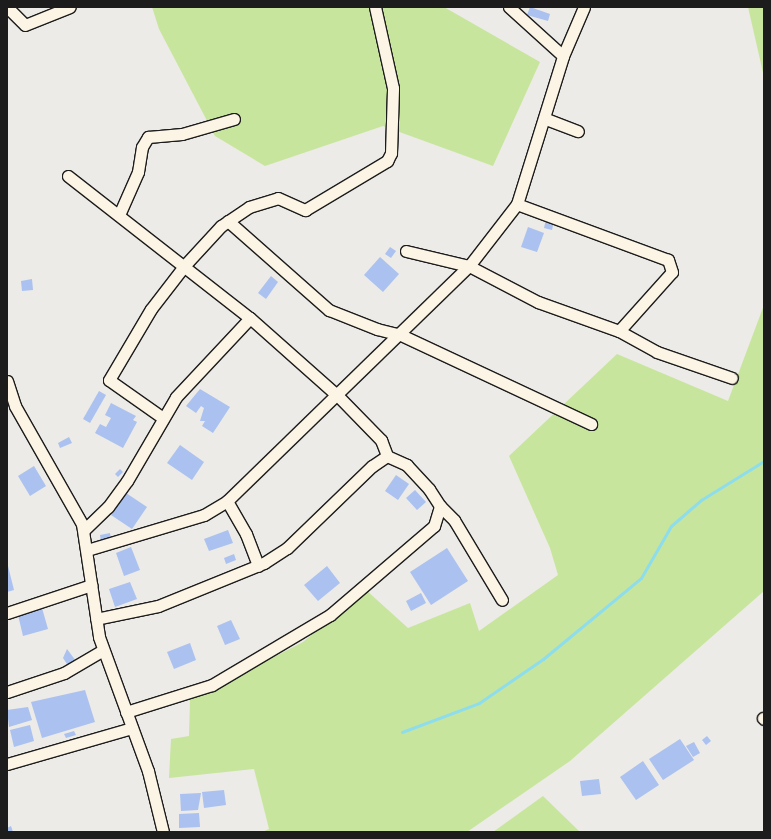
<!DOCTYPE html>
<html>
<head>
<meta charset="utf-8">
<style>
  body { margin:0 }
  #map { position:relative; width:771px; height:839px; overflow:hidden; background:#ecebe7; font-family:Kalam,sans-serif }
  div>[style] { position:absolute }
  .green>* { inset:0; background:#c8e59d }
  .stream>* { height:3px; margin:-1.5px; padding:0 1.5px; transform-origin:1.5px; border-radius:1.5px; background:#8eddec }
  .building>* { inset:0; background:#abc1ef }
  .roads { filter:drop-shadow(1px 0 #1c1c1c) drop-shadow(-1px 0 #1c1c1c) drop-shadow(0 1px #1c1c1c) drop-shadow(0 -1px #1c1c1c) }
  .minor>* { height:11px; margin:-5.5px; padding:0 5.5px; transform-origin:5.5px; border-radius:5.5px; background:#fcf5e5 }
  span { translate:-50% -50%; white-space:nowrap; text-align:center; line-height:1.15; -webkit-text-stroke:3px #fcf5e5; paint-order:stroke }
  .frame { position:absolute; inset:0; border:8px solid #1c1c1c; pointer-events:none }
</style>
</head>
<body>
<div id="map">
  <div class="green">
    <i style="clip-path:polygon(152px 7px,444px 7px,540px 62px,493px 166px,383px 126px,265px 166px,215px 136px,159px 29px)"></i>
    <i style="clip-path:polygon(748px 7px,764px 7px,764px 77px)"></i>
    <i style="clip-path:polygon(764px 305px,764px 591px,570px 761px,467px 832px,262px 832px,269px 829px,254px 769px,169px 778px,171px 739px,189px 736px,190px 700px,303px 642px,366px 590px,408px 628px,470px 603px,479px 631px,558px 575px,550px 548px,509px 456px,617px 354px,728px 401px)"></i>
    <i style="clip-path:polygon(543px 796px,580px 832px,493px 832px)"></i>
  </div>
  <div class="stream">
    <i style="left:402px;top:732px;width:82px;rotate:-20.6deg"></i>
    <i style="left:479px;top:703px;width:78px;rotate:-34.5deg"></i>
    <i style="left:543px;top:659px;width:127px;rotate:-39.6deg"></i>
    <i style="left:641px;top:578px;width:60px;rotate:-60deg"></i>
    <i style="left:671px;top:526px;width:40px;rotate:-41deg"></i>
    <i style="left:701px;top:500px;width:74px;rotate:-31.8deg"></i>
  </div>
  <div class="building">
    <i style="clip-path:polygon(530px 7px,550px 14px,548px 21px,527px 15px)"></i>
    <i style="clip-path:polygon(546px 219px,554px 221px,552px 230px,544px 228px)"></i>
    <i style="clip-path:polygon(528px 227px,544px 233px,537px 252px,521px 247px)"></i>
    <i style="clip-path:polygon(390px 247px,396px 251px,391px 258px,385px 254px)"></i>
    <i style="clip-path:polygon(380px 257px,399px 274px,383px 292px,364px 275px)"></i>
    <i style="clip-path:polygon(271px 276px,278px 282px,266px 299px,258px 293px)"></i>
    <i style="clip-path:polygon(32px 279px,33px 290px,22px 291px,21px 281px)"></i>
    <i style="clip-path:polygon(200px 389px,230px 407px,213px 433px,202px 426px,205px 421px,200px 421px,204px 408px,201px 406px,196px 413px,186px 406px)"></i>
    <i style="clip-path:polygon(99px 391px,106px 395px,90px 423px,83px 419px)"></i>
    <i style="clip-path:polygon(111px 403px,136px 416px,133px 420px,137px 422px,123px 448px,95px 433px,100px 424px,106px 427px,111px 418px,105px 415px)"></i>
    <i style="clip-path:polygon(69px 437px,72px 443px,60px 448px,58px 443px)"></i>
    <i style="clip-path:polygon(180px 445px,204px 462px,192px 480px,167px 463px)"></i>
    <i style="clip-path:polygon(34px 466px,46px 486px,30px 496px,18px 476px)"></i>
    <i style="clip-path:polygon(120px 469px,123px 472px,118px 477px,115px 474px)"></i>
    <i style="clip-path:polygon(396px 475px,409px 484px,398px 500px,385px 491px)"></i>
    <i style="clip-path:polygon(415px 490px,426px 502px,417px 510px,406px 498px)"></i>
    <i style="clip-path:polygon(126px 493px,147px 507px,132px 529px,111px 515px)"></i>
    <i style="clip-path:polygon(228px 530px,233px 543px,209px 551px,204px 539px)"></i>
    <i style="clip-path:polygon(110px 533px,111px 540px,101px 542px,100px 535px)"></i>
    <i style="clip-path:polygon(131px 547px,140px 570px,124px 576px,116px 553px)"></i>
    <i style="clip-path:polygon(447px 548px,468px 581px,431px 605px,410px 572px)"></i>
    <i style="clip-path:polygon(234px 554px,236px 560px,226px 564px,224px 558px)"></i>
    <i style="clip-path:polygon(7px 562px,14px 590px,7px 592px)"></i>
    <i style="clip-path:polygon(327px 566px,340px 583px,318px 601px,304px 585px)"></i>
    <i style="clip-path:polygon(130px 582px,137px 599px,115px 607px,109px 589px)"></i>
    <i style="clip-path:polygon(421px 593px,426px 603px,411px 611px,406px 601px)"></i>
    <i style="clip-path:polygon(42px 608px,48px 629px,23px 636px,18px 615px)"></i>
    <i style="clip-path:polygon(231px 620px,240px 639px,225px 645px,217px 626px)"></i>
    <i style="clip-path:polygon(190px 643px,196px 660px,174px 669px,167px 652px)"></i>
    <i style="clip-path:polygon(67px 649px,76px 661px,69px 667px,63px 658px)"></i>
    <i style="clip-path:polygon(85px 690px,95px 722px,42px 738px,31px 702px)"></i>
    <i style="clip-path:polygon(28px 707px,32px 720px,9px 727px,7px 710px)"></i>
    <i style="clip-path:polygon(30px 725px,34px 741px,14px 747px,10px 730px)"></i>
    <i style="clip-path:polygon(74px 731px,76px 735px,66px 738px,64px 734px)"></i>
    <i style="clip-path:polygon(707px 736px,711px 741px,706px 745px,702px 740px)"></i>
    <i style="clip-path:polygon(680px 739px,694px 760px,663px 780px,649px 759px)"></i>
    <i style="clip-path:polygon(694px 742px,700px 753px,693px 757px,686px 746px)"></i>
    <i style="clip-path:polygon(643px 761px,659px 785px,636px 800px,620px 777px)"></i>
    <i style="clip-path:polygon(599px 779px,601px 794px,582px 796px,580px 781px)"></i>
    <i style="clip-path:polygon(224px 790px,226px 805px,204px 808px,202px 792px)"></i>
    <i style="clip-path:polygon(201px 793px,198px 810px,181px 811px,180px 794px)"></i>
    <i style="clip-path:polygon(199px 813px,200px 827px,179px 828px,179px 814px)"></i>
    <i style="clip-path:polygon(11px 826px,13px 832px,7px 832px,7px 828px)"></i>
  </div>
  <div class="roads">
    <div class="minor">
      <i style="left:7px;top:7px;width:25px;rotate:45deg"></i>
      <i style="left:25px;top:25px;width:48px;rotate:-21.8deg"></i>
      <i style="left:509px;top:7px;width:73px;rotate:42.2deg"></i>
      <i style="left:546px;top:119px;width:34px;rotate:21deg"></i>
      <i style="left:68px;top:176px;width:231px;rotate:38deg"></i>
      <i style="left:250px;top:318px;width:118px;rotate:41.6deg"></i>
      <i style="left:338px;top:396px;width:62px;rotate:45.7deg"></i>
      <i style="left:381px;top:440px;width:17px;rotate:69deg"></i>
      <i style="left:387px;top:456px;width:18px;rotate:146deg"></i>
      <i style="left:372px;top:466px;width:118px;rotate:136deg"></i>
      <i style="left:287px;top:548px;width:27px;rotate:147deg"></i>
      <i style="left:264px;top:563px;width:114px;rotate:157.9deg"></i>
      <i style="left:158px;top:606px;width:63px;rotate:168.2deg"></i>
      <i style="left:119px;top:215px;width:47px;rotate:-66.2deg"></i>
      <i style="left:138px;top:172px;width:25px;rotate:-81deg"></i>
      <i style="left:142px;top:147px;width:12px;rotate:-59deg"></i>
      <i style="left:148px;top:137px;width:34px;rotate:-5deg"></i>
      <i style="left:182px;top:134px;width:54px;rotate:-16.1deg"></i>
      <i style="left:228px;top:221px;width:135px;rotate:41.4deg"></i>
      <i style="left:329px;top:310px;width:52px;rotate:21.6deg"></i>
      <i style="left:377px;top:329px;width:25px;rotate:14deg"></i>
      <i style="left:401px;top:335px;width:210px;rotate:25.1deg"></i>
      <i style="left:406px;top:251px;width:65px;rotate:13.4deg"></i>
      <i style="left:469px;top:266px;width:78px;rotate:27.6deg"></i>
      <i style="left:538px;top:302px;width:86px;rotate:19.7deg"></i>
      <i style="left:619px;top:331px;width:79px;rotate:-48.1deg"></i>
      <i style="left:672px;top:272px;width:13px;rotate:-108deg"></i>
      <i style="left:668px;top:260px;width:161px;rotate:-159.7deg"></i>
      <i style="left:619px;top:331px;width:43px;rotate:28.9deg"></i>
      <i style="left:657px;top:352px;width:79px;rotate:19.1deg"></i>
      <i style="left:7px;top:381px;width:26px;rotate:72deg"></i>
      <i style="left:15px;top:406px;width:136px;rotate:60.4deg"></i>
      <i style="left:82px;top:524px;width:114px;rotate:81.4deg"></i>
      <i style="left:99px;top:637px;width:143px;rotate:69.9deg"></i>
      <i style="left:148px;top:771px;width:63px;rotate:76.2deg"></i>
      <i style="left:163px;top:418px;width:66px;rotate:-144.9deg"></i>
      <i style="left:109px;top:380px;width:82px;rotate:-59.4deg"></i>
      <i style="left:151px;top:309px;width:56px;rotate:-52.3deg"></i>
      <i style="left:185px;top:265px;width:53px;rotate:-47.3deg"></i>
      <i style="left:221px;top:226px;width:34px;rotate:-34deg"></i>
      <i style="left:249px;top:207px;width:30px;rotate:-17deg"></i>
      <i style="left:278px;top:198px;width:30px;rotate:24deg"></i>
      <i style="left:305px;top:210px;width:96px;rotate:-30.9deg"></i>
      <i style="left:387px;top:161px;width:9px;rotate:-63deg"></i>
      <i style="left:391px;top:153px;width:65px;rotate:-88.2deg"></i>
      <i style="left:393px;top:88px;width:83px;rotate:-102.5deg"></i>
      <i style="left:227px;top:501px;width:38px;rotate:60deg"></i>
      <i style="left:246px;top:534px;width:34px;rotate:69deg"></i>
      <i style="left:440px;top:506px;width:20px;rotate:45deg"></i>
      <i style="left:454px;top:520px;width:93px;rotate:59deg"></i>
      <i style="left:84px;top:530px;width:33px;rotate:-44deg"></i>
      <i style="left:108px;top:507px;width:32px;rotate:-54deg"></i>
      <i style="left:127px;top:481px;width:97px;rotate:-59.7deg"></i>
      <i style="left:176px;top:397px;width:108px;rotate:-46.9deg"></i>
      <i style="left:87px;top:550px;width:122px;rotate:-16.7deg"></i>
      <i style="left:204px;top:515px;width:27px;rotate:-31deg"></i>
      <i style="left:227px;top:501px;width:337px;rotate:-44.2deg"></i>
      <i style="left:469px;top:266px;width:78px;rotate:-52.3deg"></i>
      <i style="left:517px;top:204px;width:155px;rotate:-72.7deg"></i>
      <i style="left:563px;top:56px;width:53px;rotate:-66.8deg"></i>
      <i style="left:7px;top:613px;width:89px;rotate:-18.4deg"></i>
      <i style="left:7px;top:692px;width:60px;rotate:-18.4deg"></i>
      <i style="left:64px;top:673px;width:45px;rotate:-30.5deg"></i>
      <i style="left:126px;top:712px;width:90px;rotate:-17.4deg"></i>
      <i style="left:212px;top:685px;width:137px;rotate:-30.7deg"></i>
      <i style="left:330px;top:615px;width:137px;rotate:-40.6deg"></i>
      <i style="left:434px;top:526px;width:21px;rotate:-73deg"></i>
      <i style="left:440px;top:506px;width:20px;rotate:-123deg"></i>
      <i style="left:429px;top:489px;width:33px;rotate:-133deg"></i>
      <i style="left:407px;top:465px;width:22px;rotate:-156deg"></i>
      <i style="left:763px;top:718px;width:1px;rotate:45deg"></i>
      <i style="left:7px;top:764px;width:130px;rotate:-16.1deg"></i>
    </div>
  </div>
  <div class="frame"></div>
</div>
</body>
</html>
